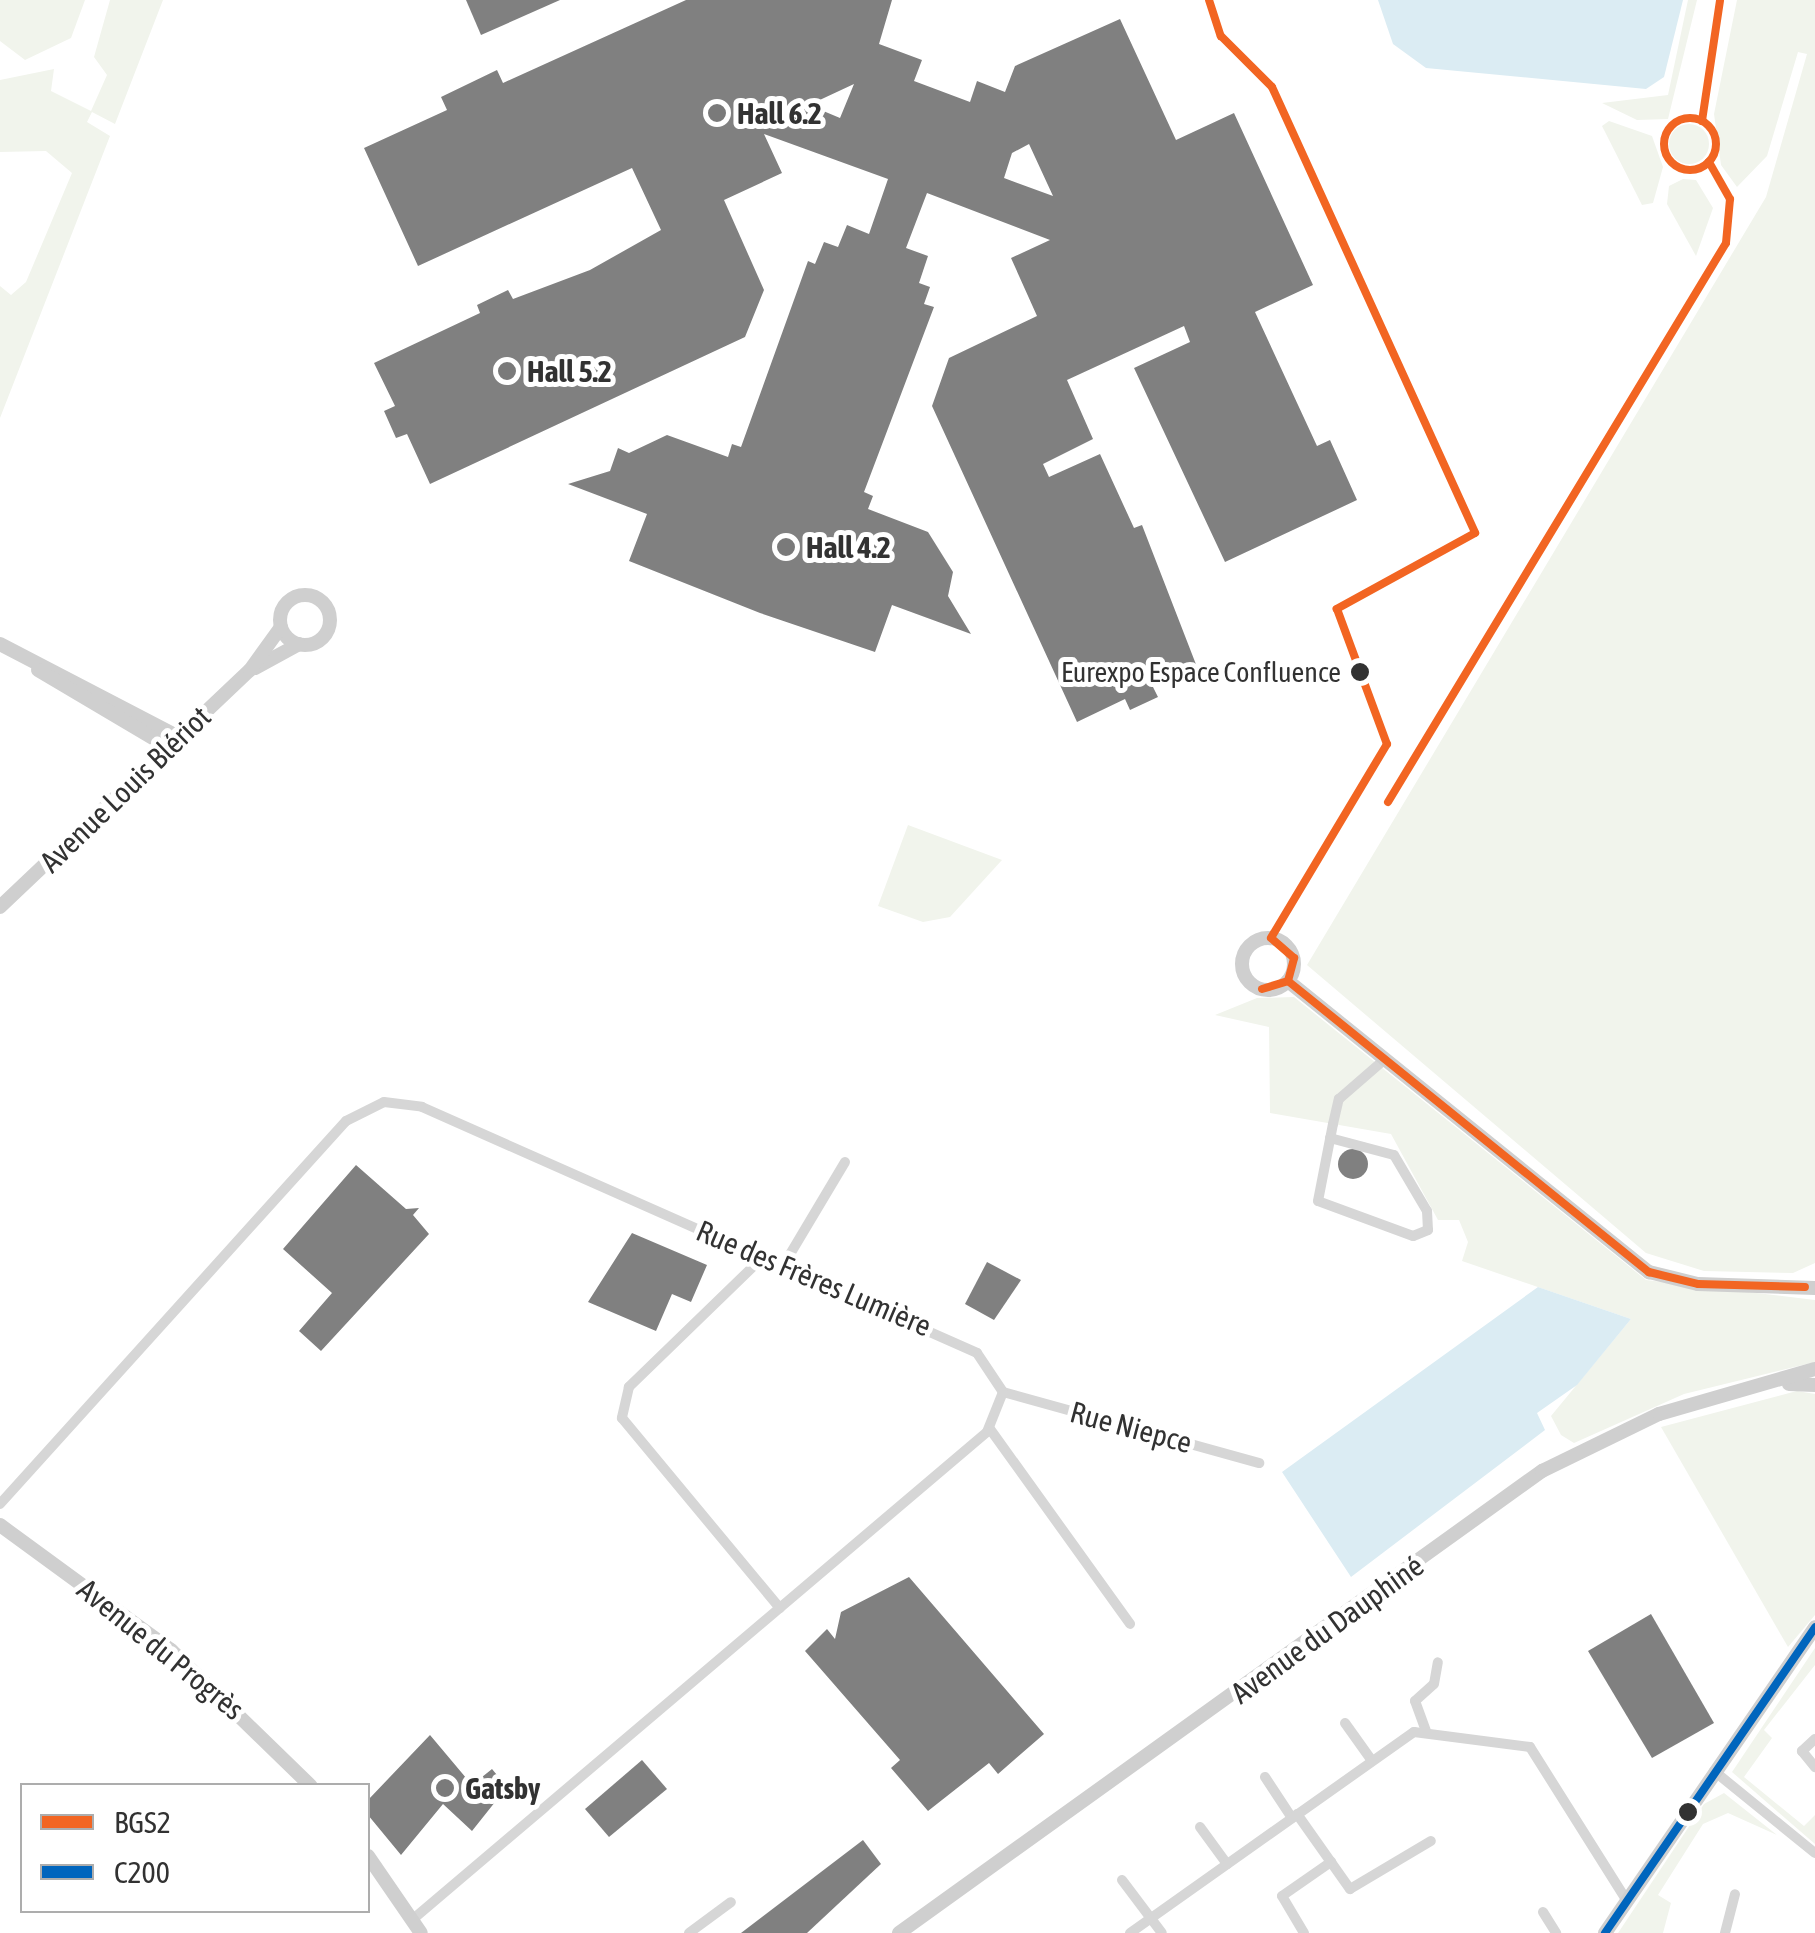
<!DOCTYPE html>
<html>
<head>
<meta charset="utf-8">
<style>
  body { margin:0 }
  #map { position:relative; width:1815px; height:1933px; overflow:hidden; background:#fff; font-family:"Asap Condensed",sans-serif }
  div>[style] { position:absolute }
  .green>* { inset:0; background:#f1f4ec }
  .round { border-radius:50% }
  .water>* { inset:0; background:#dbecf3 }
  .building>* { inset:0; background:#808080 }
  .street>* { height:10px; margin:-5px; padding:0 5px; transform-origin:5px; border-radius:5px; background:#d6d6d6 }
  .secondary>* { height:14px; margin:-7px; padding:0 7px; transform-origin:7px; border-radius:7px; background:#cfcfcf }
  .secondary>.ring { margin:-7px; padding:0; box-sizing:content-box; background:none; border:14px solid #cfcfcf; border-radius:50% }
  .bus-1>* { height:8px; margin:-4px; padding:0 4px; transform-origin:4px; border-radius:4px; background:#f26522 }
  .bus-1>.ring { margin:-4px; padding:0; box-sizing:content-box; background:none; border:8px solid #f26522; border-radius:50% }
  .bus-2>* { height:8px; margin:-4px; padding:0 4px; transform-origin:4px; border-radius:4px; background:#0065bd }
  .dots>* { width:28px; height:28px; translate:-50% -50%; box-sizing:border-box; border:5px solid #fff; border-radius:50% }
  span { translate:-50% -50%; white-space:nowrap; text-align:center; line-height:1.15; -webkit-text-stroke:10px #fff; paint-order:stroke }
  .bus-label { font-size:28px; color:#323232 }
  .right { translate:-100% -50%; text-align:right }
  .poi-label { font-size:30px; color:#323232; font-weight:700 }
  .left { translate:0 -50%; text-align:left }
  .street-label { font-size:30px; color:#323232 }
  .legend { position:absolute; left:20px; top:1783px; width:350px; height:130px; box-sizing:border-box; background:#fff; border:2px solid #adadad; margin:0; padding:12px 18px; list-style:none; font-size:30px; color:#323232 }
  .legend li { display:flex; align-items:center; gap:20px; height:50px }
  .legend b { width:50px; border:2px solid #adadad }
</style>
</head>
<body>
<div id="map">
  <div class="green">
    <i style="clip-path:polygon(0 0,85px 0,71px 38px,25px 60px,0 41px)"></i>
    <i style="clip-path:polygon(110px 0,163px 0,115px 124px,92px 112px,87px 122px,110px 136px,0 418px,0 286px,11px 295px,26px 282px,72px 173px,46px 151px,0 152px,0 80px,54px 69px,51px 91px,91px 111px,107px 75px,94px 57px)"></i>
    <i style="clip-path:polygon(1688px 0,1697px 0,1668px 119px,1637px 120px,1602px 103px,1668px 95px)"></i>
    <i style="clip-path:polygon(1737px 0,1815px 0,1815px 1263px,1793px 1273px,1704px 1271px,1646px 1253px,1307px 965px,1766px 197px,1807px 54px,1798px 52px,1767px 156px,1737px 187px,1721px 165px,1714px 114px)"></i>
    <i style="clip-path:polygon(1609px 121px,1652px 136px,1663px 167px,1653px 203px,1642px 205px,1602px 126px)"></i>
    <i class="round" style="left:1669px;top:124px;width:40px;height:40px"></i>
    <i style="clip-path:polygon(1683px 179px,1696px 180px,1713px 208px,1696px 256px,1667px 204px,1669px 186px)"></i>
    <i style="clip-path:polygon(908px 825px,1002px 860px,950px 917px,923px 922px,878px 906px)"></i>
    <i style="clip-path:polygon(1294px 997px,1646px 1280px,1815px 1300px,1815px 1362px,1684px 1394px,1574px 1443px,1561px 1435px,1551px 1416px,1631px 1319px,1462px 1261px,1468px 1242px,1459px 1220px,1438px 1220px,1391px 1134px,1270px 1113px,1269px 1027px,1215px 1015px,1257px 998px)"></i>
    <i style="clip-path:polygon(1797px 1391px,1815px 1394px,1815px 1615px,1788px 1647px,1661px 1427px)"></i>
    <i style="clip-path:polygon(1815px 1648px,1815px 1665px,1764px 1730px,1772px 1738px,1744px 1777px,1804px 1826px,1815px 1815px,1815px 1844px,1732px 1772px)"></i>
    <i style="clip-path:polygon(1724px 1793px,1777px 1835px,1728px 1813px,1703px 1824px,1658px 1895px,1671px 1903px,1663px 1933px,1618px 1933px,1704px 1804px)"></i>
  </div>
  <div class="water">
    <i style="clip-path:polygon(1378px 0,1683px 0,1664px 77px,1646px 89px,1426px 68px,1393px 44px)"></i>
    <i style="clip-path:polygon(1538px 1287px,1631px 1319px,1577px 1385px,1537px 1413px,1545px 1430px,1351px 1577px,1282px 1472px)"></i>
  </div>
  <div class="building">
    <i style="clip-path:polygon(466px 0,560px 0,481px 35px)"></i>
    <i style="clip-path:polygon(evenodd,686px 0,892px 0,879px 44px,922px 60px,914px 81px,970px 102px,977px 81px,1005px 92px,1015px 66px,1120px 19px,1176px 140px,1234px 113px,1313px 285px,1255px 312px,1317px 446px,1330px 440px,1357px 500px,1225px 562px,1134px 368px,1190px 342px,1184px 326px,1067px 380px,1093px 439px,1043px 464px,1049px 477px,1100px 454px,1134px 528px,1142px 525px,1197px 667px,1153px 687px,1158px 697px,1130px 710px,1125px 699px,1077px 722px,932px 406px,949px 358px,1037px 316px,1011px 258px,1050px 240px,927px 193px,906px 248px,928px 256px,919px 283px,930px 287px,924px 304px,934px 307px,864px 492px,873px 496px,868px 509px,928px 532px,953px 572px,948px 596px,971px 634px,892px 605px,875px 652px,760px 613px,629px 561px,647px 514px,568px 484px,610px 471px,618px 448px,629px 453px,667px 435px,728px 457px,732px 444px,741px 447px,808px 261px,815px 264px,824px 242px,838px 247px,847px 225px,869px 234px,888px 179px,764px 134px,782px 173px,724px 200px,764px 290px,745px 337px,430px 484px,407px 434px,396px 438px,384px 411px,395px 406px,374px 363px,480px 313px,477px 305px,508px 290px,513px 299px,590px 270px,661px 230px,632px 168px,418px 266px,364px 148px,447px 110px,441px 97px,497px 70px,503px 83px,686px 0,854px 84px,840px 118px,809px 105px,854px 84px,686px 0,1029px 144px,1053px 196px,1004px 178px,1012px 153px,1029px 144px)"></i>
    <i class="round" style="left:1338px;top:1149px;width:30px;height:30px"></i>
    <i style="clip-path:polygon(356px 1165px,406px 1209px,419px 1208px,413px 1215px,429px 1234px,321px 1351px,299px 1331px,332px 1293px,283px 1249px)"></i>
    <i style="clip-path:polygon(632px 1233px,707px 1265px,691px 1302px,672px 1294px,656px 1331px,588px 1302px)"></i>
    <i style="clip-path:polygon(987px 1262px,1021px 1280px,994px 1320px,965px 1304px)"></i>
    <i style="clip-path:polygon(909px 1577px,1044px 1734px,998px 1774px,989px 1763px,928px 1811px,891px 1768px,900px 1760px,805px 1651px,827px 1629px,835px 1639px,841px 1612px)"></i>
    <i style="clip-path:polygon(1651px 1614px,1714px 1723px,1652px 1758px,1588px 1651px)"></i>
    <i style="clip-path:polygon(430px 1735px,472px 1785px,492px 1769px,507px 1787px,472px 1831px,443px 1804px,401px 1855px,368px 1815px,368px 1800px)"></i>
    <i style="clip-path:polygon(642px 1760px,667px 1789px,609px 1837px,585px 1809px)"></i>
    <i style="clip-path:polygon(863px 1840px,881px 1864px,807px 1933px,741px 1933px)"></i>
  </div>
  <div class="street">
    <i style="left:1330px;top:1138px;width:66px;rotate:14.9deg"></i>
    <i style="left:1394px;top:1155px;width:65px;rotate:59.5deg"></i>
    <i style="left:1427px;top:1211px;width:19px;rotate:87deg"></i>
    <i style="left:1428px;top:1230px;width:16px;rotate:158deg"></i>
    <i style="left:1413px;top:1236px;width:101px;rotate:-159.8deg"></i>
    <i style="left:1318px;top:1201px;width:78px;rotate:-79deg"></i>
    <i style="left:1333px;top:1124px;width:26px;rotate:-77deg"></i>
    <i style="left:1339px;top:1099px;width:61px;rotate:-41deg"></i>
    <i style="left:763px;top:1257px;width:187px;rotate:135.9deg"></i>
    <i style="left:629px;top:1387px;width:32px;rotate:103deg"></i>
    <i style="left:622px;top:1418px;width:247px;rotate:50.3deg"></i>
    <i style="left:783px;top:1266px;width:121px;rotate:-59.2deg"></i>
    <i style="left:1003px;top:1392px;width:266px;rotate:15.5deg"></i>
    <i style="left:990px;top:1429px;width:240px;rotate:54.3deg"></i>
    <i style="left:0;top:1504px;width:516px;rotate:-47.91deg"></i>
    <i style="left:346px;top:1121px;width:42px;rotate:-26.6deg"></i>
    <i style="left:384px;top:1102px;width:38px;rotate:7deg"></i>
    <i style="left:422px;top:1107px;width:607px;rotate:23.9deg"></i>
    <i style="left:977px;top:1353px;width:47px;rotate:56.3deg"></i>
    <i style="left:1003px;top:1392px;width:43px;rotate:111.8deg"></i>
    <i style="left:987px;top:1432px;width:754px;rotate:139.68deg"></i>
    <i style="left:1345px;top:1723px;width:43px;rotate:54.5deg"></i>
    <i style="left:1426px;top:1731px;width:32px;rotate:-110deg"></i>
    <i style="left:1415px;top:1701px;width:25px;rotate:-42deg"></i>
    <i style="left:1434px;top:1684px;width:22px;rotate:-80deg"></i>
    <i style="left:1815px;top:1739px;width:18px;rotate:137deg"></i>
    <i style="left:1802px;top:1751px;width:21px;rotate:51deg"></i>
    <i style="left:1714px;top:1771px;width:130px;rotate:39.1deg"></i>
    <i style="left:1265px;top:1777px;width:49px;rotate:56.6deg"></i>
    <i style="left:1297px;top:1814px;width:92px;rotate:54.8deg"></i>
    <i style="left:1350px;top:1889px;width:94px;rotate:-30.7deg"></i>
    <i style="left:1200px;top:1827px;width:46px;rotate:53.9deg"></i>
    <i style="left:1122px;top:1880px;width:66px;rotate:53deg"></i>
    <i style="left:1543px;top:1912px;width:25px;rotate:58deg"></i>
    <i style="left:689px;top:1933px;width:52px;rotate:-36.4deg"></i>
    <i style="left:1130px;top:1933px;width:348px;rotate:-35.3deg"></i>
    <i style="left:1414px;top:1732px;width:117px;rotate:7.4deg"></i>
    <i style="left:1530px;top:1747px;width:182px;rotate:57.8deg"></i>
    <i style="left:1304px;top:1933px;width:43px;rotate:-120.7deg"></i>
    <i style="left:1282px;top:1896px;width:60px;rotate:-34.8deg"></i>
    <i style="left:1725px;top:1933px;width:40px;rotate:-75.6deg"></i>
  </div>
  <div class="secondary">
    <i class="ring" style="left:280px;top:595px;width:36px;height:36px"></i>
    <i style="left:0;top:644px;width:202px;rotate:27.5deg"></i>
    <i style="left:255px;top:668px;width:50px;rotate:-28.6deg"></i>
    <i style="left:38px;top:670px;width:151px;rotate:30.6deg"></i>
    <i style="left:0;top:907px;width:344px;rotate:-43.5deg"></i>
    <i style="left:250px;top:670px;width:53px;rotate:-54.2deg"></i>
    <i class="ring" style="left:1242px;top:938px;width:38px;height:38px"></i>
    <i style="left:1288px;top:981px;width:464px;rotate:38.9deg"></i>
    <i style="left:1649px;top:1272px;width:50px;rotate:13.8deg"></i>
    <i style="left:1698px;top:1284px;width:117px;rotate:2deg"></i>
    <i style="left:1789px;top:1384px;width:26px;rotate:2deg"></i>
    <i style="left:0;top:1525px;width:212px;rotate:36.2deg"></i>
    <i style="left:171px;top:1650px;width:195px;rotate:44.2deg"></i>
    <i style="left:368px;top:1856px;width:93px;rotate:55.5deg"></i>
    <i style="left:899px;top:1933px;width:792px;rotate:-35.7deg"></i>
    <i style="left:1542px;top:1471px;width:130px;rotate:-26deg"></i>
    <i style="left:1659px;top:1414px;width:162px;rotate:-16.1deg"></i>
    <i style="left:1605px;top:1933px;width:371px;rotate:-55.5deg"></i>
  </div>
  <div class="bus-1">
    <i style="left:1209px;top:0;width:38px;rotate:72deg"></i>
    <i style="left:1221px;top:36px;width:72px;rotate:45deg"></i>
    <i style="left:1272px;top:87px;width:490px;rotate:65.5deg"></i>
    <i style="left:1475px;top:533px;width:158px;rotate:151.2deg"></i>
    <i style="left:1337px;top:609px;width:144px;rotate:69.7deg"></i>
    <i style="left:1387px;top:744px;width:226px;rotate:120.9deg"></i>
    <i class="ring" style="left:1664px;top:118px;width:44px;height:44px"></i>
    <i style="left:1702px;top:121px;width:122px;rotate:-81.5deg"></i>
    <i style="left:1388px;top:802px;width:653px;rotate:-58.84deg"></i>
    <i style="left:1726px;top:243px;width:44px;rotate:-84.8deg"></i>
    <i style="left:1730px;top:199px;width:43px;rotate:-119.6deg"></i>
    <i style="left:1288px;top:981px;width:464px;rotate:38.9deg"></i>
    <i style="left:1649px;top:1272px;width:50px;rotate:13.8deg"></i>
    <i style="left:1698px;top:1284px;width:107px;rotate:1.6deg"></i>
    <i style="left:1262px;top:989px;width:27px;rotate:-17deg"></i>
    <i style="left:1288px;top:981px;width:24px;rotate:-75deg"></i>
    <i style="left:1294px;top:958px;width:30px;rotate:-139deg"></i>
  </div>
  <div class="bus-2">
    <i style="left:1605px;top:1933px;width:371px;rotate:-55.5deg"></i>
  </div>
  <div class="dots">
    <i style="left:717px;top:113px;background:#7a7a7a"></i>
    <i style="left:507px;top:371px;background:#7a7a7a"></i>
    <i style="left:786px;top:547px;background:#7a7a7a"></i>
    <i style="left:1360px;top:672px;background:#323232"></i>
    <i style="left:445px;top:1788px;background:#7a7a7a"></i>
    <i style="left:1688px;top:1812px;background:#323232"></i>
  </div>
  <div class="bus-label">
    <span class="right" style="left:1341px;top:672px">Eurexpo Espace Confluence</span>
  </div>
  <div class="poi-label">
    <span class="left" style="left:737px;top:113px">Hall 6.2</span>
    <span class="left" style="left:527px;top:371px">Hall 5.2</span>
    <span class="left" style="left:806px;top:547px">Hall 4.2</span>
    <span class="left" style="left:465px;top:1788px">Gatsby</span>
  </div>
  <div class="street-label">
    <span style="left:125px;top:789px;rotate:-44deg">Avenue Louis Blériot</span>
    <span style="left:814px;top:1278px;rotate:23deg">Rue des Frères Lumière</span>
    <span style="left:1131px;top:1427px;rotate:15deg">Rue Niepce</span>
    <span style="left:1327px;top:1629px;rotate:-36deg">Avenue du Dauphiné</span>
    <span style="left:161px;top:1649px;rotate:39deg">Avenue du Progrès</span>
  </div>
  <ul class="legend">
  <li><b style="height:12px;background:#f26522"></b>BGS2</li>
  <li><b style="height:12px;background:#0065bd"></b>C200</li>
  </ul>
</div>
</body>
</html>
